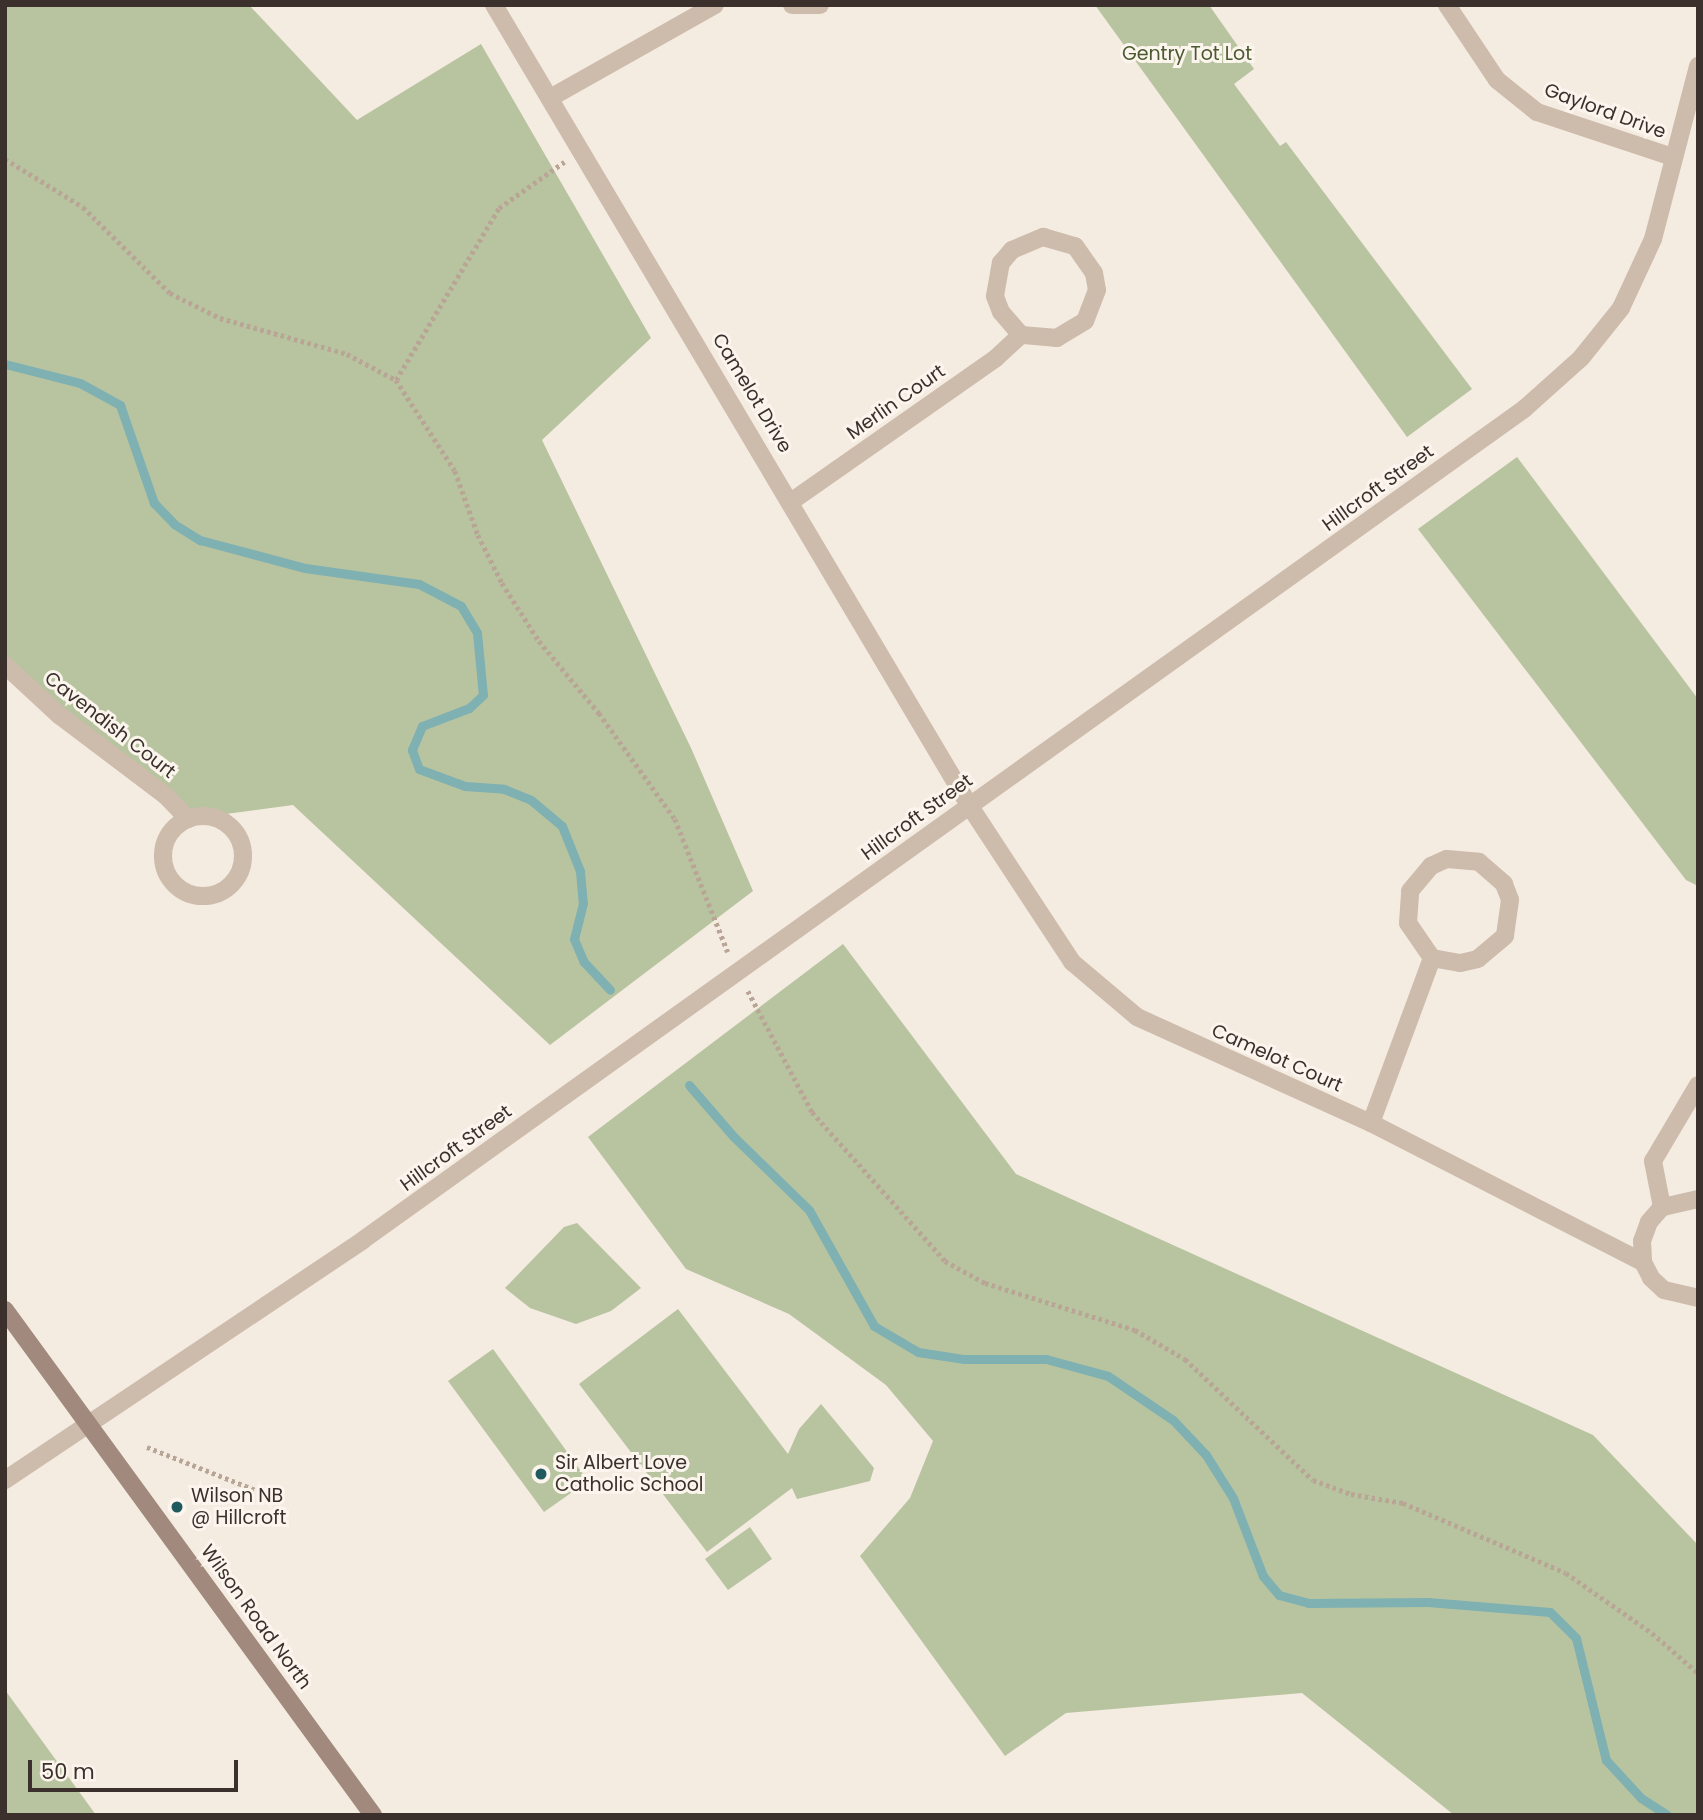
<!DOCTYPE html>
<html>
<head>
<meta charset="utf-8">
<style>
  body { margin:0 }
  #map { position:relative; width:1703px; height:1820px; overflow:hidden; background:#f4ebe1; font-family:Poppins,sans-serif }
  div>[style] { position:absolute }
  .green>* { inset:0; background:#b8c4a0 }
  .stream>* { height:9px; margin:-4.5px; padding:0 4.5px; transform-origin:4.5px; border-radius:4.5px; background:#7fb0b2 }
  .path>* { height:4.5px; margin-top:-2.25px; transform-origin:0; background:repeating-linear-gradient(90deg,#b9a596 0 3.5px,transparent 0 7px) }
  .minor>* { height:18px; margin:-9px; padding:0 9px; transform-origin:9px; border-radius:9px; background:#cdbbac }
  .minor>.ring { margin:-9px; padding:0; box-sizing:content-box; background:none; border:18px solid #cdbbac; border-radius:50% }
  .tertiary>* { height:18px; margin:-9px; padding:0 9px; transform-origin:9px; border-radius:9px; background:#cdbbac }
  .secondary>* { height:18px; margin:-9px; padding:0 9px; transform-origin:9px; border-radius:9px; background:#a18a7d }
  .dots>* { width:19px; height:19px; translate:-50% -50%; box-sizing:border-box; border:4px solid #fbf5ee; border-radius:50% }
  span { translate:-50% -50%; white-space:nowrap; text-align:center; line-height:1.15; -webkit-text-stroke:6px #fbf5ee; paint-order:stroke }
  .park-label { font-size:19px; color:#4a5a2e }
  .street-label { font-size:19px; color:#3b302b }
  .poi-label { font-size:19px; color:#3b302b }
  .left { translate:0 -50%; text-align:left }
  .frame { position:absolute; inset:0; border:7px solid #3b302b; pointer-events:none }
  .scale { position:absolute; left:28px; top:1760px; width:210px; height:32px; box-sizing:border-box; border:4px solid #3b302b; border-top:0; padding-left:9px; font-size:21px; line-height:24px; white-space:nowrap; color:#3b302b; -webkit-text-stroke:5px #fbf5ee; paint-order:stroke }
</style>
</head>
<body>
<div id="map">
  <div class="green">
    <i style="clip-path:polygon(5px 5px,249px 5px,357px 120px,481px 44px,651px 338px,542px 440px,691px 748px,753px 891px,550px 1045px,293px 805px,188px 819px,5px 664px)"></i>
    <i style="clip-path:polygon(1095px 5px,1209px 5px,1254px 69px,1234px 84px,1280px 146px,1286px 142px,1472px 389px,1407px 437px)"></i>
    <i style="clip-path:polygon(1517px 457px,1698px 699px,1698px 886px,1686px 880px,1418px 529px)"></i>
    <i style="clip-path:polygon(843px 944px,1016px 1174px,1593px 1435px,1698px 1545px,1698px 1815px,1454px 1815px,1302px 1693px,1066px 1713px,1005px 1756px,860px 1556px,910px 1498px,933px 1441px,886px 1385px,789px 1314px,686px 1269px,588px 1137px)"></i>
    <i style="clip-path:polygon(577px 1223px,641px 1288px,611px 1311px,576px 1324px,530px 1308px,505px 1288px,564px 1227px)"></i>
    <i style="clip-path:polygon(678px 1309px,788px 1454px,799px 1429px,821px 1404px,874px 1468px,870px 1481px,797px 1499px,792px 1488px,707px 1552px,579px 1384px)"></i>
    <i style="clip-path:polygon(493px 1349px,588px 1481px,544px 1512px,448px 1381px)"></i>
    <i style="clip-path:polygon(750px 1527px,772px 1559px,728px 1590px,705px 1559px)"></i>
    <i style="clip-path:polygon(5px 1690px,96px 1815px,5px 1815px)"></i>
  </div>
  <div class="stream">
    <i style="left:5px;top:364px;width:77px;rotate:14.2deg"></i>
    <i style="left:80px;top:383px;width:46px;rotate:28.8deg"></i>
    <i style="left:120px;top:405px;width:104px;rotate:70.9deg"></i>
    <i style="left:154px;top:503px;width:29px;rotate:46deg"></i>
    <i style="left:174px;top:524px;width:31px;rotate:32deg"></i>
    <i style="left:200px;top:540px;width:109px;rotate:14.9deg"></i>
    <i style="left:305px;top:568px;width:115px;rotate:8deg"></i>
    <i style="left:419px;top:584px;width:47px;rotate:27.6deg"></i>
    <i style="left:461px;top:606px;width:31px;rotate:59deg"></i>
    <i style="left:477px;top:633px;width:62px;rotate:84.5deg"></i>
    <i style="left:483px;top:695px;width:19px;rotate:137deg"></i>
    <i style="left:469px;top:708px;width:50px;rotate:159deg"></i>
    <i style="left:422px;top:726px;width:26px;rotate:113deg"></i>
    <i style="left:412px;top:750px;width:20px;rotate:70deg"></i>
    <i style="left:419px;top:769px;width:49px;rotate:20.3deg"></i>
    <i style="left:465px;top:786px;width:39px;rotate:4deg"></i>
    <i style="left:504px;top:789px;width:29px;rotate:22deg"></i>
    <i style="left:531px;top:800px;width:40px;rotate:40deg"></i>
    <i style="left:562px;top:826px;width:48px;rotate:68.2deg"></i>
    <i style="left:580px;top:871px;width:32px;rotate:85deg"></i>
    <i style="left:583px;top:903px;width:37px;rotate:104deg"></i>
    <i style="left:574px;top:939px;width:25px;rotate:67deg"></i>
    <i style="left:584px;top:962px;width:38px;rotate:47deg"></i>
    <i style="left:689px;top:1085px;width:67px;rotate:49.2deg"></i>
    <i style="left:733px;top:1136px;width:106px;rotate:44.2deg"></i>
    <i style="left:809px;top:1210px;width:133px;rotate:60.7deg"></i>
    <i style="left:874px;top:1326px;width:51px;rotate:30.6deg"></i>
    <i style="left:918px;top:1352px;width:47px;rotate:8.7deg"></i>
    <i style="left:964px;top:1359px;width:82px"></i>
    <i style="left:1046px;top:1359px;width:64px;rotate:15.3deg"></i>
    <i style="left:1108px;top:1376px;width:78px;rotate:34.1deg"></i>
    <i style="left:1173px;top:1420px;width:48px;rotate:46.7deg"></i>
    <i style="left:1206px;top:1455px;width:51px;rotate:57.9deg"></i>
    <i style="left:1233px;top:1498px;width:84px;rotate:69deg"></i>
    <i style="left:1263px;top:1576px;width:25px;rotate:50deg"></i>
    <i style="left:1279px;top:1595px;width:30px;rotate:15deg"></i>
    <i style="left:1308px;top:1603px;width:120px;rotate:-0.5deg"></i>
    <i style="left:1428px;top:1602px;width:122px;rotate:4.7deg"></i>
    <i style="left:1550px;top:1612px;width:37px;rotate:45deg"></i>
    <i style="left:1576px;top:1638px;width:126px;rotate:76.2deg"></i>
    <i style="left:1606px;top:1760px;width:52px;rotate:47.4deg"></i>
    <i style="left:1641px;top:1798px;width:31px;rotate:33deg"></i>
  </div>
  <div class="path">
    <i style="left:5px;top:159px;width:92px;rotate:31.6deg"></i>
    <i style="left:83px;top:207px;width:122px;rotate:44.7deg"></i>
    <i style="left:170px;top:293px;width:56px;rotate:26.6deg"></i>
    <i style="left:220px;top:318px;width:132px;rotate:15.8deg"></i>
    <i style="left:347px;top:354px;width:55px;rotate:28deg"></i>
    <i style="left:396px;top:380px;width:108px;rotate:57deg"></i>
    <i style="left:455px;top:471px;width:68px;rotate:70.2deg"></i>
    <i style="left:478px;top:535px;width:54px;rotate:63.4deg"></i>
    <i style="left:502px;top:583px;width:69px;rotate:57.5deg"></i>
    <i style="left:539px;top:641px;width:94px;rotate:50.2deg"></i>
    <i style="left:599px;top:713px;width:130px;rotate:54.4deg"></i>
    <i style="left:675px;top:819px;width:143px;rotate:68.3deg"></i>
    <i style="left:396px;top:380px;width:200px;rotate:-59.1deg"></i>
    <i style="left:499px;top:208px;width:80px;rotate:-35.3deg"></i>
    <i style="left:748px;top:991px;width:137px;rotate:62.1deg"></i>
    <i style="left:812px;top:1112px;width:200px;rotate:48.2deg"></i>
    <i style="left:945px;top:1261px;width:46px;rotate:28.8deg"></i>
    <i style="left:985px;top:1283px;width:157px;rotate:17.4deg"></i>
    <i style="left:1135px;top:1330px;width:58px;rotate:30.1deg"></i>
    <i style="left:1185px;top:1359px;width:176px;rotate:43.4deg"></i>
    <i style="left:1313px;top:1480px;width:40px;rotate:20.2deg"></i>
    <i style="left:1351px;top:1494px;width:53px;rotate:9.8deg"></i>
    <i style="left:1403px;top:1503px;width:177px;rotate:23.2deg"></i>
    <i style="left:1566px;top:1573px;width:105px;rotate:34.9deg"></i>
    <i style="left:1652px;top:1633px;width:61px;rotate:41deg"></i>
    <i style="left:147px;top:1447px;width:130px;rotate:21.6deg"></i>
  </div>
  <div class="minor">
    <i style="left:494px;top:5px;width:930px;rotate:59.3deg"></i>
    <i style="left:969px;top:805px;width:188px;rotate:56.7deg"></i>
    <i style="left:1072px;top:962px;width:85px;rotate:40.2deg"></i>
    <i style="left:1137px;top:1017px;width:257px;rotate:24.4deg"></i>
    <i style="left:1371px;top:1123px;width:305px;rotate:27.1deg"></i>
    <i style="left:792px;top:5px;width:28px"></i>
    <i style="left:1447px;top:5px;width:90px;rotate:56.3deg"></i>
    <i style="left:1497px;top:80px;width:51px;rotate:38.7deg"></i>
    <i style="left:1537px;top:112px;width:142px;rotate:18.4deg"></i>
    <i style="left:550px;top:98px;width:189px;rotate:-29.4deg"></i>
    <i style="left:792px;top:501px;width:249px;rotate:-35deg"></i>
    <i style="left:996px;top:358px;width:34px;rotate:-43deg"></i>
    <i style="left:1021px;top:335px;width:30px;rotate:-131deg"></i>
    <i style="left:1001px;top:312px;width:17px;rotate:-111deg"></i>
    <i style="left:995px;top:296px;width:34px;rotate:-80deg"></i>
    <i style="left:1001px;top:263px;width:17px;rotate:-50deg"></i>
    <i style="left:1012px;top:250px;width:34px;rotate:-23deg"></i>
    <i style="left:1043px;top:237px;width:33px;rotate:16deg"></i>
    <i style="left:1075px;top:246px;width:33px;rotate:55deg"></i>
    <i style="left:1094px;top:273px;width:17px;rotate:80deg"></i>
    <i style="left:1097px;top:290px;width:33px;rotate:111deg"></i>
    <i style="left:1085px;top:321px;width:33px;rotate:149deg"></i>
    <i style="left:1057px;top:338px;width:36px;rotate:-175deg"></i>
    <i style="left:5px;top:665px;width:74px;rotate:42.8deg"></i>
    <i style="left:59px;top:715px;width:134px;rotate:37.1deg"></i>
    <i style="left:166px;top:796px;width:32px;rotate:46deg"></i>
    <i class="ring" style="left:163px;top:816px;width:62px;height:62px"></i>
    <i style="left:1371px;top:1123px;width:176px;rotate:-69.7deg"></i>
    <i style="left:1432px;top:958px;width:42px;rotate:-124.4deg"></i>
    <i style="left:1408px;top:923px;width:32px;rotate:-86deg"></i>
    <i style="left:1410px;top:891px;width:33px;rotate:-50deg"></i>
    <i style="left:1431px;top:866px;width:17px;rotate:-24deg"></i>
    <i style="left:1447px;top:859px;width:32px;rotate:5deg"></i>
    <i style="left:1479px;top:862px;width:33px;rotate:41deg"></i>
    <i style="left:1504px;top:884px;width:17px;rotate:69deg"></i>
    <i style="left:1510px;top:900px;width:36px;rotate:98deg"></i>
    <i style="left:1505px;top:936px;width:35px;rotate:140deg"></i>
    <i style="left:1478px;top:959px;width:18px;rotate:167deg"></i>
    <i style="left:1460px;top:963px;width:28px;rotate:-170deg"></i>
    <i style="left:1698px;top:1199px;width:37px;rotate:167deg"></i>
    <i style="left:1662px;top:1207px;width:20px;rotate:131deg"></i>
    <i style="left:1649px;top:1222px;width:20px;rotate:110deg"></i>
    <i style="left:1642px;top:1241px;width:21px;rotate:87deg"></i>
    <i style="left:1643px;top:1262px;width:18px;rotate:63deg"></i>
    <i style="left:1651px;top:1278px;width:18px;rotate:43deg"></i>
    <i style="left:1664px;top:1290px;width:35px;rotate:13deg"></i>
    <i style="left:1662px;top:1207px;width:47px;rotate:-101.1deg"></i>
    <i style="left:1653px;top:1161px;width:88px;rotate:-59.4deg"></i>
  </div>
  <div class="tertiary">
    <i style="left:5px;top:1480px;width:431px;rotate:-33.8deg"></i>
    <i style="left:363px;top:1240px;width:1428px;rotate:-35.59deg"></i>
    <i style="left:1524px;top:409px;width:76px;rotate:-41.8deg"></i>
    <i style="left:1581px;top:358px;width:64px;rotate:-51.3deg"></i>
    <i style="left:1621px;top:308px;width:76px;rotate:-65.1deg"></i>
    <i style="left:1653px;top:239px;width:179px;rotate:-75.4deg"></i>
  </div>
  <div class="secondary">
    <i style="left:5px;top:1310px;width:625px;rotate:53.92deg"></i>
  </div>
  <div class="dots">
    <i style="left:541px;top:1474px;background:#1f5a5e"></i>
    <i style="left:177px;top:1507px;background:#1f5a5e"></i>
  </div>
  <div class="park-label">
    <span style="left:1187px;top:54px">Gentry Tot Lot</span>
  </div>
  <div class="street-label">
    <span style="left:1605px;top:111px;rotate:20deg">Gaylord Drive</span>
    <span style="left:752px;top:393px;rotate:59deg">Camelot Drive</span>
    <span style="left:896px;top:402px;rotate:-35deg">Merlin Court</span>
    <span style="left:1378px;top:488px;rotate:-36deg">Hillcroft Street</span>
    <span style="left:110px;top:725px;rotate:38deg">Cavendish Court</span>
    <span style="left:917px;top:817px;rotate:-36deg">Hillcroft Street</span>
    <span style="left:1277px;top:1058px;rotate:24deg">Camelot Court</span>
    <span style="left:456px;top:1148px;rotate:-36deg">Hillcroft Street</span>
    <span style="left:256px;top:1617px;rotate:54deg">Wilson Road North</span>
  </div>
  <div class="poi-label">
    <span class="left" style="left:555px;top:1474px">Sir Albert Love<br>Catholic School</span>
    <span class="left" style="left:191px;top:1507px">Wilson NB<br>@ Hillcroft</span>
  </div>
  <div class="frame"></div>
  <div class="scale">50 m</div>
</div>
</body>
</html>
